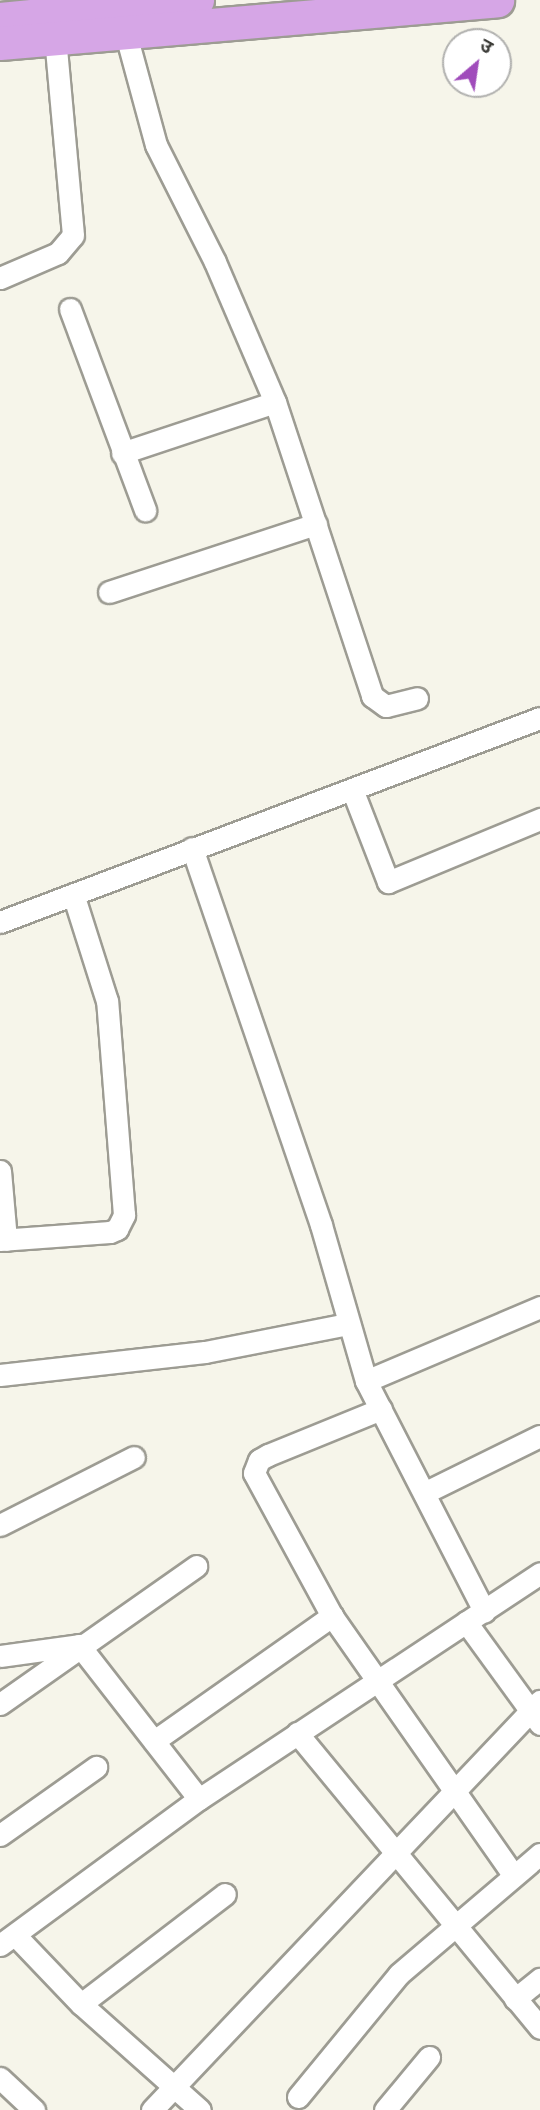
<!DOCTYPE html>
<html>
<head>
<meta charset="utf-8">
<style>
  body { margin:0 }
  #map { position:relative; width:540px; height:2110px; overflow:hidden; background:#f6f5ea; font-family:"Varela Round","Noto Sans Devanagari",sans-serif }
  div>[style] { position:absolute }
  .roads { filter:drop-shadow(2px 0 #9d9c93) drop-shadow(-2px 0 #9d9c93) drop-shadow(0 2px #9d9c93) drop-shadow(0 -2px #9d9c93) }
  .minor>* { height:21px; margin:-10.5px; padding:0 10.5px; transform-origin:10.5px; border-radius:10.5px; background:#fff }
  .primary>* { height:33px; margin:-16.5px; padding:0 16.5px; transform-origin:16.5px; border-radius:16.5px; background:#d6a6e6 }
  span { translate:-50% -50%; white-space:nowrap; text-align:center; line-height:1.15; -webkit-text-stroke:7px #fff; paint-order:stroke }
  .north { position:absolute; left:442px; top:28px; width:70px; height:70px; box-sizing:border-box; background:#fff; border:2px solid #b1b1af; border-radius:50%; rotate:29deg; font-size:19px; font-weight:700; line-height:28px; text-align:center; color:#3c3c38 }
  .north::after { content:''; display:block; margin:auto; width:24px; height:32px; background:#a04cbb; clip-path:polygon(50% 0,100% 100%,50% 72%,0 100%) }
</style>
</head>
<body>
<div id="map">
  <div class="roads">
    <div class="minor">
      <i style="left:125px;top:31px;width:118px;rotate:74.8deg"></i>
      <i style="left:156px;top:145px;width:131px;rotate:63.2deg"></i>
      <i style="left:215px;top:262px;width:152px;rotate:66.8deg"></i>
      <i style="left:275px;top:402px;width:310px;rotate:71.7deg"></i>
      <i style="left:372px;top:696px;width:17px;rotate:36deg"></i>
      <i style="left:386px;top:706px;width:32px;rotate:-14deg"></i>
      <i style="left:0;top:278px;width:63px;rotate:-23.3deg"></i>
      <i style="left:58px;top:253px;width:23px;rotate:-50deg"></i>
      <i style="left:73px;top:235px;width:198px;rotate:-95.2deg"></i>
      <i style="left:70px;top:309px;width:215px;rotate:69.5deg"></i>
      <i style="left:122px;top:453px;width:161px;rotate:-18.4deg"></i>
      <i style="left:109px;top:592px;width:218px;rotate:-18.2deg"></i>
      <i style="left:352px;top:789px;width:100px;rotate:68.8deg"></i>
      <i style="left:388px;top:882px;width:165px;rotate:-22.5deg"></i>
      <i style="left:192px;top:848px;width:398px;rotate:71.1deg"></i>
      <i style="left:321px;top:1225px;width:162px;rotate:73.9deg"></i>
      <i style="left:366px;top:1381px;width:259px;rotate:62.8deg"></i>
      <i style="left:0;top:922px;width:577px;rotate:-20.7deg"></i>
      <i style="left:0;top:1171px;width:69px;rotate:85deg"></i>
      <i style="left:0;top:1240px;width:110px;rotate:-4.2deg"></i>
      <i style="left:110px;top:1232px;width:8px;rotate:-23deg"></i>
      <i style="left:117px;top:1229px;width:16px;rotate:-63deg"></i>
      <i style="left:124px;top:1215px;width:215px;rotate:-94.5deg"></i>
      <i style="left:107px;top:1001px;width:112px;rotate:-107.6deg"></i>
      <i style="left:0;top:1375px;width:206px;rotate:-6.4deg"></i>
      <i style="left:205px;top:1352px;width:146px;rotate:-11.1deg"></i>
      <i style="left:366px;top:1381px;width:189px;rotate:-23deg"></i>
      <i style="left:381px;top:1409px;width:122px;rotate:157.8deg"></i>
      <i style="left:268px;top:1455px;width:10px;rotate:151deg"></i>
      <i style="left:259px;top:1460px;width:14px;rotate:111deg"></i>
      <i style="left:254px;top:1473px;width:163px;rotate:61.4deg"></i>
      <i style="left:332px;top:1616px;width:317px;rotate:55deg"></i>
      <i style="left:424px;top:1493px;width:129px;rotate:-26.2deg"></i>
      <i style="left:0;top:1525px;width:150px;rotate:-26.9deg"></i>
      <i style="left:466px;top:1622px;width:126px;rotate:54deg"></i>
      <i style="left:0;top:1656px;width:80px;rotate:-7.9deg"></i>
      <i style="left:79px;top:1645px;width:195px;rotate:52.1deg"></i>
      <i style="left:0;top:1704px;width:240px;rotate:-35.1deg"></i>
      <i style="left:297px;top:1733px;width:382px;rotate:50.5deg"></i>
      <i style="left:154px;top:1741px;width:218px;rotate:-35.1deg"></i>
      <i style="left:0;top:1835px;width:118px;rotate:-35.3deg"></i>
      <i style="left:15px;top:1935px;width:95px;rotate:46.3deg"></i>
      <i style="left:81px;top:2004px;width:159px;rotate:41.7deg"></i>
      <i style="left:0;top:1945px;width:247px;rotate:-36.3deg"></i>
      <i style="left:199px;top:1799px;width:409px;rotate:-33.5deg"></i>
      <i style="left:515px;top:1999px;width:32px;rotate:-39deg"></i>
      <i style="left:81px;top:2004px;width:181px;rotate:-37.4deg"></i>
      <i style="left:0;top:2078px;width:47px;rotate:43.3deg"></i>
      <i style="left:298px;top:2097px;width:159px;rotate:-50.6deg"></i>
      <i style="left:399px;top:1974px;width:185px;rotate:-40.4deg"></i>
      <i style="left:152px;top:2110px;width:564px;rotate:-46.51deg"></i>
      <i style="left:385px;top:2110px;width:69px;rotate:-50.3deg"></i>
    </div>
    <div class="primary">
      <i style="left:0;top:19px;width:198px;rotate:-5.5deg"></i>
      <i style="left:0;top:43px;width:499px;rotate:-4.9deg"></i>
    </div>
  </div>
  <div class="north">उ</div>
</div>
</body>
</html>
